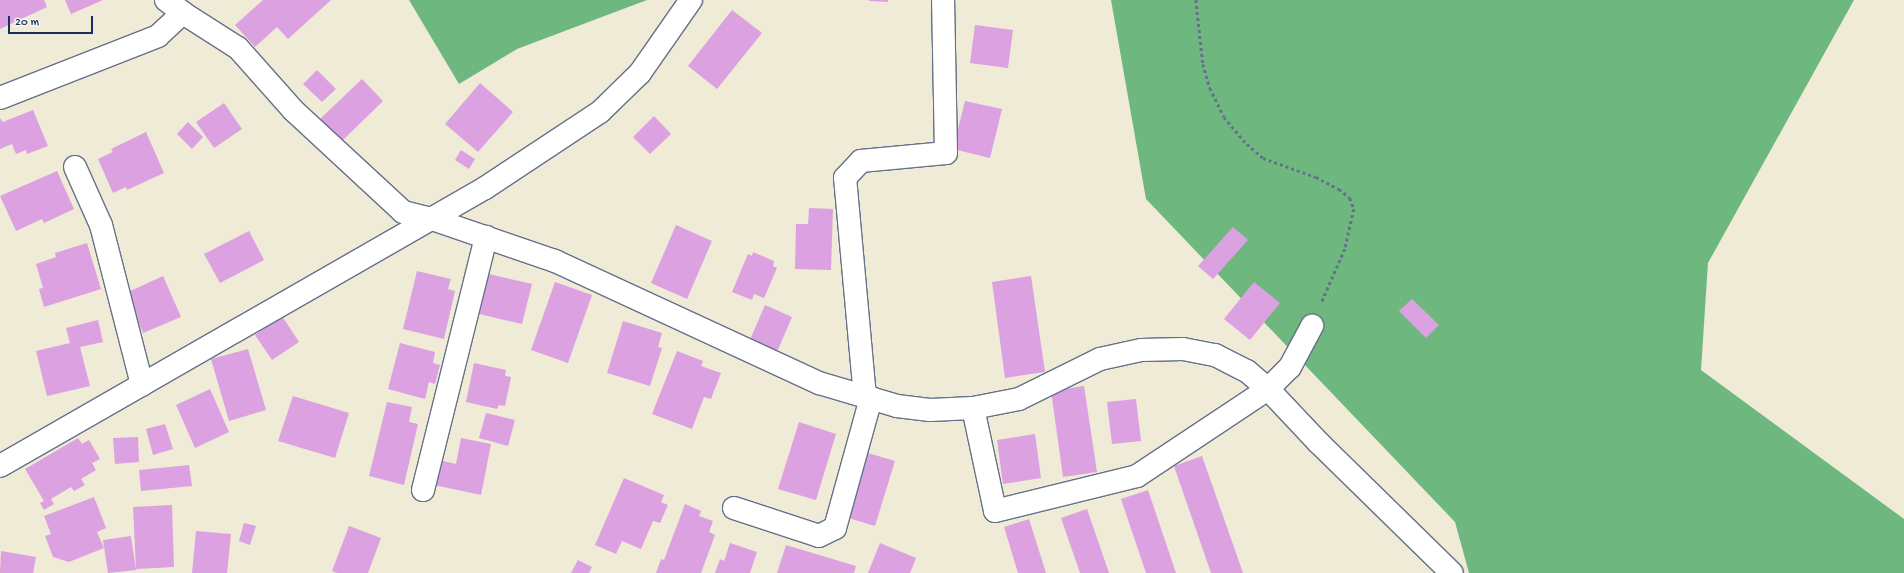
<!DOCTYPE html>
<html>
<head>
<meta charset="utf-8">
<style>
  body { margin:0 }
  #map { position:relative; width:1904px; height:573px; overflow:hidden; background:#efebd7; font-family:"Gochi Hand",sans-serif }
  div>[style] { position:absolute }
  .forest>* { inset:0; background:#6eb87f }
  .building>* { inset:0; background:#dba1e1 }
  .path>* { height:2.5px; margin-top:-1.25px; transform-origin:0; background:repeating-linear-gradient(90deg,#657188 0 3px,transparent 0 6px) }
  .roads { filter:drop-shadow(1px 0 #657188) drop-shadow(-1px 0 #657188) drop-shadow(0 1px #657188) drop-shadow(0 -1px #657188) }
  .minor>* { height:22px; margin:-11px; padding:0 11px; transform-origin:11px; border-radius:11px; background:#fff }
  span { translate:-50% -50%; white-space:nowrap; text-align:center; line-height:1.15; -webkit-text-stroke:3px #f6f6f2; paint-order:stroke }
  .scale { position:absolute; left:8px; top:16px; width:85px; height:18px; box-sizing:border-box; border:2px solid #1b2f5e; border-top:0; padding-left:5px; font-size:12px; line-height:14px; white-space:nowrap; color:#1b2f5e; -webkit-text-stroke:3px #f6f6f2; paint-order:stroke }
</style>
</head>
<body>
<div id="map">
  <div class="forest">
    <i style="clip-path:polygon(409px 0,647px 0,517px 49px,459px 84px)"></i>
    <i style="clip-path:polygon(1111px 0,1854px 0,1708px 263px,1701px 370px,1904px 519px,1904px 573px,1469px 573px,1455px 522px,1146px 199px)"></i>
  </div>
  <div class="building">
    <i style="clip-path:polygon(0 0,44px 0,47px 7px,0 29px)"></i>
    <i style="clip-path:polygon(65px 0,103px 0,71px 14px)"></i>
    <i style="clip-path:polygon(263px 0,331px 0,288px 39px,277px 27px,255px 47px,235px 25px)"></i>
    <i style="clip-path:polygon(869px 0,888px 0,888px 2px,869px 1px)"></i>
    <i style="clip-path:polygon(732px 10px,762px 33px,717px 89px,688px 66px)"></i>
    <i style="clip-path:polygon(975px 25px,1013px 30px,1008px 68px,970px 63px)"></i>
    <i style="clip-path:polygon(317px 70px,336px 89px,322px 102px,303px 84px)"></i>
    <i style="clip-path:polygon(362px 79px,383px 101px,342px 141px,320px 119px)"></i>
    <i style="clip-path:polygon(480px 83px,513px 112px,478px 152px,445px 124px)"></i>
    <i style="clip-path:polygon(965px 101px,1002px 109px,990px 158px,953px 149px)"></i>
    <i style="clip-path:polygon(224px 103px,242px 129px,214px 148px,196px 122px)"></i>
    <i style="clip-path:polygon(33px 110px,48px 146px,27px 154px,26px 150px,16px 154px,12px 144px,0 149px,0 118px,3px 122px)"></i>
    <i style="clip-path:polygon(654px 116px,671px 134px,650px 154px,633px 137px)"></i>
    <i style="clip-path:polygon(188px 122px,203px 137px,192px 149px,177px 134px)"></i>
    <i style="clip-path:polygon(146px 132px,164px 173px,127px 190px,126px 187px,113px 193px,98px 159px,113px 152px,111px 149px)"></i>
    <i style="clip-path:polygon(461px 150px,475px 159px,469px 169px,455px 160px)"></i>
    <i style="clip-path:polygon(57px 171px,74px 209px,44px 223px,42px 219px,16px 231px,0 196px)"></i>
    <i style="clip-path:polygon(809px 208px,833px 209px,831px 270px,795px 269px,796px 224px,808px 224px)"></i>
    <i style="clip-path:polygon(676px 225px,712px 241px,687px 299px,651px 283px)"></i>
    <i style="clip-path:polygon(1233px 227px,1248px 240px,1213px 279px,1198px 266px)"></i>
    <i style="clip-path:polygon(249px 231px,264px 260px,220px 283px,204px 254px)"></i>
    <i style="clip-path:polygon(87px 243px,101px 289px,44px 307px,39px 289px,43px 288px,36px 264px,56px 257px,55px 253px)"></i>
    <i style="clip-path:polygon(753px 252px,774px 261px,773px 266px,777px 268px,764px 298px,754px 294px,752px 300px,732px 292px,748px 254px,752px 256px)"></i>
    <i style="clip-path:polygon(417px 271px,451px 279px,448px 289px,455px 291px,444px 339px,403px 329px)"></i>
    <i style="clip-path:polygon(489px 274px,532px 284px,522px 324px,479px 314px)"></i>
    <i style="clip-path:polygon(163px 276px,181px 317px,143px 333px,126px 293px)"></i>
    <i style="clip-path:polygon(1031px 276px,1045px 372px,1005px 378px,992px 282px)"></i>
    <i style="clip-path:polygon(555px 282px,592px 295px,568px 363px,531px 350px)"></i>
    <i style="clip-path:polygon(1254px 282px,1280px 303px,1250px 340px,1224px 319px)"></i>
    <i style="clip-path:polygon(1412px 299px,1439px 325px,1426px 338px,1399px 311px)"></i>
    <i style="clip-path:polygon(765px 305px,792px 317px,777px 352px,750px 340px)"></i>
    <i style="clip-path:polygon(282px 316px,299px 342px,272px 360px,255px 335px)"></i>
    <i style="clip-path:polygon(98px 320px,103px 342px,80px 347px,90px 386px,47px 396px,36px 351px,70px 343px,66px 328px)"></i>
    <i style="clip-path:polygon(623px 321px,662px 333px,658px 347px,662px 348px,650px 386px,607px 373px)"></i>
    <i style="clip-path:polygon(400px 343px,435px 352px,433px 363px,440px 365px,435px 384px,429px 382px,425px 399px,388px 389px)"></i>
    <i style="clip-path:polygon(248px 349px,266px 410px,229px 421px,211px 359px)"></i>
    <i style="clip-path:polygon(677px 351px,703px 361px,701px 366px,721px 373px,711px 399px,704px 397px,692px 429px,652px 414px)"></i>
    <i style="clip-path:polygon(474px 363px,506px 370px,505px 376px,511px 377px,505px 406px,499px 405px,497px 409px,466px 402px)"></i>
    <i style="clip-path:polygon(1084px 386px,1097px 472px,1063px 477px,1051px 391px)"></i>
    <i style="clip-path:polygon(210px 389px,229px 432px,195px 448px,176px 405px)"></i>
    <i style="clip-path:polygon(293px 396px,349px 413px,335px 458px,278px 441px)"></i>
    <i style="clip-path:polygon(1136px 399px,1141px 441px,1112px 444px,1107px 402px)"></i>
    <i style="clip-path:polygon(387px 402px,412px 407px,409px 422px,418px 424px,404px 485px,369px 476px)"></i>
    <i style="clip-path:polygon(486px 413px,515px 420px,508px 446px,479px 438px)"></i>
    <i style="clip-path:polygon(799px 422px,836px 434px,816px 500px,778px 489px)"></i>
    <i style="clip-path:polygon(165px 424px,173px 449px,153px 455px,146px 429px)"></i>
    <i style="clip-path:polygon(1035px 434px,1041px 478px,1003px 484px,997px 440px)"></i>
    <i style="clip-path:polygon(138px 437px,139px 462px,115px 464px,113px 438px)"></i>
    <i style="clip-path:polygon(78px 438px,82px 444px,89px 440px,100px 459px,92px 463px,96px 470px,81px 479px,85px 485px,74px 491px,71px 487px,51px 499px,54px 504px,44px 510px,40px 503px,44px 501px,25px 469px)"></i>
    <i style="clip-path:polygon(461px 438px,491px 444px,481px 495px,434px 485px,439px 460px,456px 464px)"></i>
    <i style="clip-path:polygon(861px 451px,895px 461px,875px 526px,842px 516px)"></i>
    <i style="clip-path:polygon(1202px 456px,1243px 573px,1211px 573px,1174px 466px)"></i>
    <i style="clip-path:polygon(189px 465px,192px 486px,141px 491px,139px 470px)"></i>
    <i style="clip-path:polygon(624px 478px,664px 495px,661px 502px,668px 505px,660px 523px,653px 521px,641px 549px,622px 541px,616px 554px,595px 545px)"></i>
    <i style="clip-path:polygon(1148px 490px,1176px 573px,1146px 573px,1121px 499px)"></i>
    <i style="clip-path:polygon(94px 497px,106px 528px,97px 532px,104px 548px,69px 562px,53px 557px,45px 536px,51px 534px,44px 516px)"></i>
    <i style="clip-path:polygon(685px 504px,701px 511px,699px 516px,713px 521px,709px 532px,715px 535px,701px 573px,656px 573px,661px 559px,664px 560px)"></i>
    <i style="clip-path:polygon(172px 505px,174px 567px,136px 569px,133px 507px)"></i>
    <i style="clip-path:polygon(1087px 509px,1109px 573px,1080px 573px,1061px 518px)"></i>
    <i style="clip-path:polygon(1029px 519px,1046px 573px,1018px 573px,1004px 527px)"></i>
    <i style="clip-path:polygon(244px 523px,256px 526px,250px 545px,239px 541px)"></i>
    <i style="clip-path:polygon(349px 526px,381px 538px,368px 573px,337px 573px,332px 571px)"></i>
    <i style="clip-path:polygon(196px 531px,231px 534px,227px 573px,192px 573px)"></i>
    <i style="clip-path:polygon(131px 536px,136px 570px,108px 573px,103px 540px)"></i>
    <i style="clip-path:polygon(730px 543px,757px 552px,750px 573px,715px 573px,720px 559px,724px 561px)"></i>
    <i style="clip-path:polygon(880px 543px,916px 558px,910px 573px,868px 573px)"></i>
    <i style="clip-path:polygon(786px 545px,856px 566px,854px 573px,777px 573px)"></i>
    <i style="clip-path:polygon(1px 551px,36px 557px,33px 573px,0 573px)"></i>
    <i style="clip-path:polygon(578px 560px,592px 567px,589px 573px,571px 573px)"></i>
  </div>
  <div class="path">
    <i style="left:1196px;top:0;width:64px;rotate:83.8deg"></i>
    <i style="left:1203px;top:64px;width:25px;rotate:74deg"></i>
    <i style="left:1210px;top:88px;width:32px;rotate:64deg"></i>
    <i style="left:1224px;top:117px;width:35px;rotate:50deg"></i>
    <i style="left:1247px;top:144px;width:21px;rotate:41deg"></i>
    <i style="left:1263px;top:158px;width:56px;rotate:19.7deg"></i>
    <i style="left:1316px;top:177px;width:26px;rotate:28deg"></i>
    <i style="left:1339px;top:189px;width:14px;rotate:39deg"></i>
    <i style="left:1350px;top:198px;width:12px;rotate:70deg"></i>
    <i style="left:1354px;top:209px;width:41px;rotate:102.7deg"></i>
    <i style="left:1345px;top:249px;width:60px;rotate:113.6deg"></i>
  </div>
  <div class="roads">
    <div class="minor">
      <i style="left:166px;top:0;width:21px;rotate:37deg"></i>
      <i style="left:183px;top:13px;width:65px;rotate:32.5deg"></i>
      <i style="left:238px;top:48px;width:83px;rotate:48.4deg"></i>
      <i style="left:293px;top:110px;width:150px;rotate:42.8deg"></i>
      <i style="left:403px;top:212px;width:30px;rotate:14deg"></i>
      <i style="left:432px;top:219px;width:130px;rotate:18.9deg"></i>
      <i style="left:555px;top:261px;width:291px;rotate:24.8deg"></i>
      <i style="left:819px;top:383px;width:81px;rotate:16.4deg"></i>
      <i style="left:897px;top:406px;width:33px;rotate:7deg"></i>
      <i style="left:930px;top:410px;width:43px;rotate:-2.7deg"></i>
      <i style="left:973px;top:408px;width:47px;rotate:-11.1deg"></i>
      <i style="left:1019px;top:399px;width:90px;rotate:-26.3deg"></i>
      <i style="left:1100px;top:359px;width:42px;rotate:-12.4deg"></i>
      <i style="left:1141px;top:350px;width:42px;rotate:-1.4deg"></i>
      <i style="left:1183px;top:349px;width:33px;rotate:11deg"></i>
      <i style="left:1215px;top:355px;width:36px;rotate:27deg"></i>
      <i style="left:1247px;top:371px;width:28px;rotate:41deg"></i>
      <i style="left:1268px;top:389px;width:73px;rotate:46.7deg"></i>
      <i style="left:1318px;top:442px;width:187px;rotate:44.4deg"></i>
      <i style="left:0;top:98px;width:170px;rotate:-21.4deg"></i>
      <i style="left:158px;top:36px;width:34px;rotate:-43deg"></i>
      <i style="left:75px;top:167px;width:64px;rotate:65.9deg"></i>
      <i style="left:101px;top:225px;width:165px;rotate:75.6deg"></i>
      <i style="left:865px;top:397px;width:220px;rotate:-95.2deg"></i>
      <i style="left:845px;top:178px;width:23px;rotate:-47deg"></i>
      <i style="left:861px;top:161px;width:85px;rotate:-5.4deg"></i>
      <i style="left:946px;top:153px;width:153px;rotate:-91.1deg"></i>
      <i style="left:973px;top:408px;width:105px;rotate:77.9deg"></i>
      <i style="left:995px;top:511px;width:146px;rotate:-13.8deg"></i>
      <i style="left:1137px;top:476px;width:157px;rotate:-33.6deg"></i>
      <i style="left:1268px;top:389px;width:31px;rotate:-45deg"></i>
      <i style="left:1290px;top:367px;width:47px;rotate:-61.8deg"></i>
      <i style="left:0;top:466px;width:559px;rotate:-29.82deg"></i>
      <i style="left:485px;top:188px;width:138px;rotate:-33.5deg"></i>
      <i style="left:600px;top:112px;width:56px;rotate:-44.3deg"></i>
      <i style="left:640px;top:73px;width:89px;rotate:-55.1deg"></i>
      <i style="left:423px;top:490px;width:261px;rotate:-76deg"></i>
      <i style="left:734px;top:508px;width:89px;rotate:18.2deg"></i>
      <i style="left:819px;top:536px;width:18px;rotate:-27deg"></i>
      <i style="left:835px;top:528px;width:135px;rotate:-74.5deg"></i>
    </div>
  </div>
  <div class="scale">20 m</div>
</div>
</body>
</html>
